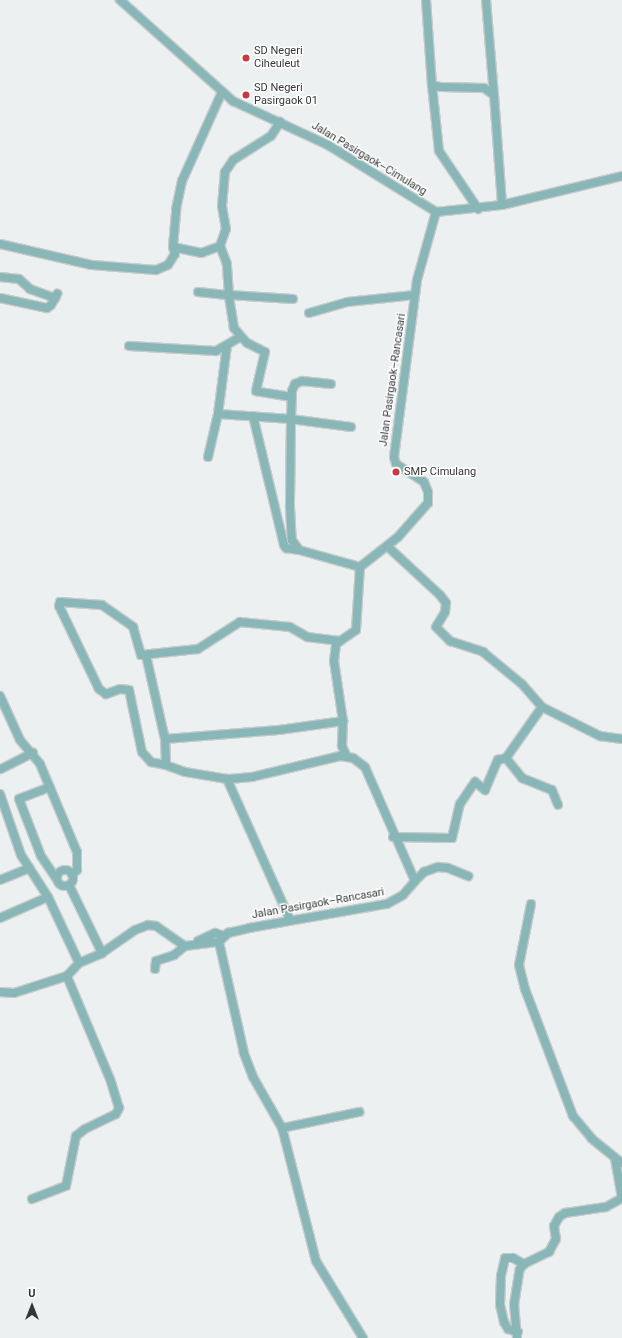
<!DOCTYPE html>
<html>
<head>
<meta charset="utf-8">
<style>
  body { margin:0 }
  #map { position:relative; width:622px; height:1338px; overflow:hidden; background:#ecf0f1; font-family:Roboto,sans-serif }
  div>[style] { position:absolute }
  .roads { filter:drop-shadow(1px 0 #c7cbcc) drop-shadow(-1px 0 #c7cbcc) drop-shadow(0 1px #c7cbcc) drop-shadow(0 -1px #c7cbcc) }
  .street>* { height:8px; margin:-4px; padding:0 4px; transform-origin:4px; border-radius:4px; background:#89b7b8 }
  .street>.ring { margin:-4px; padding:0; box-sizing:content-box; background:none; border:8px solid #89b7b8; border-radius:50% }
  .dots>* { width:11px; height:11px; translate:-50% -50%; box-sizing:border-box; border:2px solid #fff; border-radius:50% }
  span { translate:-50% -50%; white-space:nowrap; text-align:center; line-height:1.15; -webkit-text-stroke:3px #fff; paint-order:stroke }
  .poi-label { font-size:11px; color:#353637 }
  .left { translate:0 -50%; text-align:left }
  .street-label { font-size:11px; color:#353637 }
  .north { position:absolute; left:12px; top:1286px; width:40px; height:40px; -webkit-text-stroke:3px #fff; paint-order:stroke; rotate:0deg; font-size:11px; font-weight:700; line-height:16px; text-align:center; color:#353637 }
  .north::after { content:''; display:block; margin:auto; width:14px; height:18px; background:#353637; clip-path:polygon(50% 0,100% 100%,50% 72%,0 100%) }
</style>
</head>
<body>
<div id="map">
  <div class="roads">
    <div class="street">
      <i style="left:120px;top:0;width:152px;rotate:41.8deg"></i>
      <i style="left:233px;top:101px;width:105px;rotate:24.9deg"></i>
      <i style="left:328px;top:145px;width:127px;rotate:31.8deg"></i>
      <i style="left:436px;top:212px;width:66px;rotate:-6.1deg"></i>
      <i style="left:502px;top:205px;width:123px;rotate:-13.6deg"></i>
      <i style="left:426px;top:0;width:85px;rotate:86deg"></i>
      <i style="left:432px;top:85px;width:9px;rotate:13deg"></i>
      <i style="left:441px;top:87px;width:43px;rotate:1.3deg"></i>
      <i style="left:484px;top:88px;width:12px;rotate:35deg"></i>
      <i style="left:494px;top:95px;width:110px;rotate:85.8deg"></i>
      <i style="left:486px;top:0;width:95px;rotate:85.2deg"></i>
      <i style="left:432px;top:85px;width:66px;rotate:83.9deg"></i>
      <i style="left:439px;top:151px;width:70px;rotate:56.1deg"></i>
      <i style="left:0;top:244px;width:94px;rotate:12.9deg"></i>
      <i style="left:92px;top:265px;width:64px;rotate:4.5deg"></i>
      <i style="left:156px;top:270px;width:13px;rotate:-23deg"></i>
      <i style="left:168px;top:265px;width:13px;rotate:-58deg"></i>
      <i style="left:175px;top:254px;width:7px;rotate:-106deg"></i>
      <i style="left:173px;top:247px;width:38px;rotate:-85deg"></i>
      <i style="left:176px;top:209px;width:29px;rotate:-78deg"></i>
      <i style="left:182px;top:181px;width:98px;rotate:-65.8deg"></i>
      <i style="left:173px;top:247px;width:29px;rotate:12deg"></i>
      <i style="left:201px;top:253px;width:20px;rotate:-20deg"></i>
      <i style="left:220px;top:246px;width:18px;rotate:-71deg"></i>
      <i style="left:226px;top:229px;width:23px;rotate:-100deg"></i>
      <i style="left:222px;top:206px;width:34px;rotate:-85deg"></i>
      <i style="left:225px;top:172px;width:14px;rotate:-56deg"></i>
      <i style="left:233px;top:160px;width:45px;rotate:-32.3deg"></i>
      <i style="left:271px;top:136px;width:17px;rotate:-57deg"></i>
      <i style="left:0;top:277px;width:19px;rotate:6deg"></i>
      <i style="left:19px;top:279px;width:15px;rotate:42deg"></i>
      <i style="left:30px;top:289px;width:27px;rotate:20deg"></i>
      <i style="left:198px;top:292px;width:31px;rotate:6deg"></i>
      <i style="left:229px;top:295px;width:31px;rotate:-94deg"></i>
      <i style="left:227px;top:264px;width:19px;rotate:-111deg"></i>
      <i style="left:0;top:298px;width:48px;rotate:12deg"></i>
      <i style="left:47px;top:308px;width:5px;rotate:-37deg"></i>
      <i style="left:51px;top:305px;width:13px;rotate:-61deg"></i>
      <i style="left:309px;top:313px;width:40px;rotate:-16deg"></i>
      <i style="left:347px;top:302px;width:68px;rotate:-5.9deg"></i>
      <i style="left:129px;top:346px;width:87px;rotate:3.3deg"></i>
      <i style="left:216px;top:351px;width:28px;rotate:-30deg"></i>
      <i style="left:292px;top:397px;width:36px;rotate:-171deg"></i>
      <i style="left:256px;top:391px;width:40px;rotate:-77deg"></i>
      <i style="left:265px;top:352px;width:20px;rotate:-153deg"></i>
      <i style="left:247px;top:343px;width:20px;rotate:-131deg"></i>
      <i style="left:234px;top:328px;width:33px;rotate:-99deg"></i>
      <i style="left:229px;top:295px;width:64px;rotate:3.6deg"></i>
      <i style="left:218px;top:414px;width:73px;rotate:3.9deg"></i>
      <i style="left:291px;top:419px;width:28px;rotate:-88deg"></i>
      <i style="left:292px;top:391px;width:8px;rotate:-67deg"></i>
      <i style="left:295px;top:384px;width:8px;rotate:-23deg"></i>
      <i style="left:302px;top:381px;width:29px;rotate:6deg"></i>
      <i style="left:253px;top:416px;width:133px;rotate:76.5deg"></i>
      <i style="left:284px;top:545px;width:4px;rotate:56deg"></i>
      <i style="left:286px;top:548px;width:13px;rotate:9deg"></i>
      <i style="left:351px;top:427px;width:61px;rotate:-172.4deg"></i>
      <i style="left:291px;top:419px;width:88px;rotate:90.7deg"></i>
      <i style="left:290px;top:507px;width:33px;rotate:87deg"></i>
      <i style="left:292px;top:540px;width:12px;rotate:55deg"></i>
      <i style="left:299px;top:550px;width:63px;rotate:15.6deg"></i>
      <i style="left:208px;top:457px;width:44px;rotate:-76.9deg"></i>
      <i style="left:218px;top:414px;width:69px;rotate:-82.5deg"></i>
      <i style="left:387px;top:546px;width:72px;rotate:42.8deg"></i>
      <i style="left:440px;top:595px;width:10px;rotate:53deg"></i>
      <i style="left:446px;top:603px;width:9px;rotate:96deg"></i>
      <i style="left:445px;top:612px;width:17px;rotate:121deg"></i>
      <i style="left:436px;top:627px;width:20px;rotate:45deg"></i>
      <i style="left:450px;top:641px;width:35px;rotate:18deg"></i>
      <i style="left:483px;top:652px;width:50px;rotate:39.4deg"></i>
      <i style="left:522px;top:684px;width:30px;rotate:49deg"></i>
      <i style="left:146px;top:655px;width:86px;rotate:77.3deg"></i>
      <i style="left:0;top:696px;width:48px;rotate:65.6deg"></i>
      <i style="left:20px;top:740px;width:31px;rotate:50deg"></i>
      <i style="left:40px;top:764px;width:95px;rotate:67.2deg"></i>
      <i style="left:77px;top:852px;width:18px;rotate:90deg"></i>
      <i style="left:77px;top:870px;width:7px;rotate:135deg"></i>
      <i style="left:340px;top:756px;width:90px;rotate:166.6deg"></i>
      <i style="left:252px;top:777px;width:25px;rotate:175deg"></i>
      <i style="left:227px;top:779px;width:43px;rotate:-170.5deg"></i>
      <i style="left:185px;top:772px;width:20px;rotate:-160deg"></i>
      <i style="left:166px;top:765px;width:26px;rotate:-92deg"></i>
      <i style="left:165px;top:739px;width:114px;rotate:-4.5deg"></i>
      <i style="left:279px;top:730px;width:65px;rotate:-8deg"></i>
      <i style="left:506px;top:758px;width:26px;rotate:51deg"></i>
      <i style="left:522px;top:778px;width:32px;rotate:22deg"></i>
      <i style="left:552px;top:790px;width:16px;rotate:68deg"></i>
      <i style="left:166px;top:765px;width:15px;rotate:-169deg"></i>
      <i style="left:151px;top:762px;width:13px;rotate:-132deg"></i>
      <i style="left:142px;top:752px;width:63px;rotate:-101.8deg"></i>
      <i style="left:129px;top:690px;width:9px;rotate:-174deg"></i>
      <i style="left:120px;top:689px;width:15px;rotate:160deg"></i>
      <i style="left:106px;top:694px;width:9px;rotate:-144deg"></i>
      <i style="left:99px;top:689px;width:92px;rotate:-115.7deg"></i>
      <i style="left:59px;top:606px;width:4px;rotate:-76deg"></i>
      <i style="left:60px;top:602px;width:42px;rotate:4.1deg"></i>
      <i style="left:102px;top:605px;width:38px;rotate:35deg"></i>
      <i style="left:133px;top:627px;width:29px;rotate:74deg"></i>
      <i style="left:141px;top:655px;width:57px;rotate:-6deg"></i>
      <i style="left:198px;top:649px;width:50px;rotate:-32.7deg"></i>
      <i style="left:240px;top:622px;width:50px;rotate:5.7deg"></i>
      <i style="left:290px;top:627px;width:20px;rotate:30deg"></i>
      <i style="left:307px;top:637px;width:33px;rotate:7deg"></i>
      <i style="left:1px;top:769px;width:36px;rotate:-27deg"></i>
      <i style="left:227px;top:779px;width:154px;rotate:65.9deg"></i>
      <i style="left:50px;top:787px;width:33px;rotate:159deg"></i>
      <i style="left:19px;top:799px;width:61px;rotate:68.9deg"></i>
      <i style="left:41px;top:856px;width:27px;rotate:56deg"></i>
      <i style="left:0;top:794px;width:65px;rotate:71deg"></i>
      <i style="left:21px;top:855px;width:50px;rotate:57.3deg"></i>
      <i style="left:48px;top:897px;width:73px;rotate:64.8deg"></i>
      <i style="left:79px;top:963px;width:25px;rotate:-23deg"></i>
      <i style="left:102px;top:953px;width:40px;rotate:-34.9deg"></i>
      <i style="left:135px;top:930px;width:14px;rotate:-21deg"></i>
      <i style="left:148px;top:925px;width:8px;rotate:7deg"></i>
      <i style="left:156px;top:926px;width:35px;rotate:35deg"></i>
      <i style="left:185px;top:946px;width:34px;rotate:-7deg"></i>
      <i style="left:393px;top:837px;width:59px;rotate:1deg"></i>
      <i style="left:452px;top:838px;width:35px;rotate:-77deg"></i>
      <i style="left:460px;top:804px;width:27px;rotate:-56deg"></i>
      <i style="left:475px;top:782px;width:13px;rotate:39deg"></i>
      <i style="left:485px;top:790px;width:33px;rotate:-67deg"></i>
      <i style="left:498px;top:760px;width:8px;rotate:-14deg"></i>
      <i style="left:506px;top:758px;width:62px;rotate:-54.8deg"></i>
      <i style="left:542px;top:707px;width:65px;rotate:26.6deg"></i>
      <i style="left:600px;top:736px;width:22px;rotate:8deg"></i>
      <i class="ring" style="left:57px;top:870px;width:8px;height:8px"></i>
      <i style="left:0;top:880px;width:32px;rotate:-22deg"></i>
      <i style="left:415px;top:881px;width:13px;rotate:-45deg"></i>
      <i style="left:424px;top:872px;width:15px;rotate:-20deg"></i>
      <i style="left:438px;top:867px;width:10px;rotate:6deg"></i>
      <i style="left:448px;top:868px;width:22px;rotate:22deg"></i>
      <i style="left:69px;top:885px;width:76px;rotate:64.1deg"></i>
      <i style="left:531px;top:904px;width:62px;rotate:101.1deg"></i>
      <i style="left:519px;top:965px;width:25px;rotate:76deg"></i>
      <i style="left:525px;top:989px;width:136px;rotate:69.3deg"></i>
      <i style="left:573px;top:1116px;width:30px;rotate:50deg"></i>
      <i style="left:592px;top:1139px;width:38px;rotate:39deg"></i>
      <i style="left:0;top:918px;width:52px;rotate:-23.6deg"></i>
      <i style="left:198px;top:941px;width:19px;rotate:-25deg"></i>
      <i style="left:215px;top:933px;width:10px;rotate:17deg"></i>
      <i style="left:155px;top:969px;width:8px;rotate:-83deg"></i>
      <i style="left:156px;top:961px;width:19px;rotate:-18deg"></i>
      <i style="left:174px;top:955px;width:14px;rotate:-39deg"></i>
      <i style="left:0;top:992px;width:14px;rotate:4deg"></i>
      <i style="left:14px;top:993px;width:56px;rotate:-17.8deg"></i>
      <i style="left:282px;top:1128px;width:79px;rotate:-11.7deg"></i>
      <i style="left:32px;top:1199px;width:36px;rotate:-21deg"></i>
      <i style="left:66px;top:1186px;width:51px;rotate:-78.7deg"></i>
      <i style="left:76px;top:1136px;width:11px;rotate:-38deg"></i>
      <i style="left:85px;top:1129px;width:34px;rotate:-26deg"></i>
      <i style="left:116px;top:1114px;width:7px;rotate:-63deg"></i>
      <i style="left:119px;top:1108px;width:30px;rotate:-107deg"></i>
      <i style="left:110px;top:1079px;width:112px;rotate:-112.7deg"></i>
      <i style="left:67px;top:976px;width:18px;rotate:-47deg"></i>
      <i style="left:518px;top:1332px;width:10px;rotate:-163deg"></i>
      <i style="left:508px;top:1329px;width:8px;rotate:-120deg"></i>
      <i style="left:504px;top:1322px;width:17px;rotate:-103deg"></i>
      <i style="left:500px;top:1305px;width:29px;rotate:-88deg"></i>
      <i style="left:501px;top:1276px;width:18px;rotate:-77deg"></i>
      <i style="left:505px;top:1258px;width:8px"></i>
      <i style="left:513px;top:1258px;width:13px;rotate:29deg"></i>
      <i style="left:363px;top:1338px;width:90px;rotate:-121.4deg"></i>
      <i style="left:316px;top:1261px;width:137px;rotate:-104.3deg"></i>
      <i style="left:282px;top:1128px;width:59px;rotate:-119.6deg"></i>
      <i style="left:253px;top:1077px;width:26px;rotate:-111deg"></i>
      <i style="left:244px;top:1053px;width:114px;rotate:-102.7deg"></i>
      <i style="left:219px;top:942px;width:13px;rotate:-45deg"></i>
      <i style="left:228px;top:933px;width:22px;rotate:-13deg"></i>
      <i style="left:249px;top:928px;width:140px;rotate:-9.9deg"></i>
      <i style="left:387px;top:904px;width:18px;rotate:-29deg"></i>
      <i style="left:403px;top:895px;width:18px;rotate:-49deg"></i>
      <i style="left:415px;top:881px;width:124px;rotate:-113.7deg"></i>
      <i style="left:365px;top:767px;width:15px;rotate:-143deg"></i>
      <i style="left:353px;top:758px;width:13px;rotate:-171deg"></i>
      <i style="left:340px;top:756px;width:6px;rotate:-31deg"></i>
      <i style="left:345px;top:753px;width:8px;rotate:-113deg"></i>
      <i style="left:342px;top:746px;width:25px;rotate:-88deg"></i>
      <i style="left:343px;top:721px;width:61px;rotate:-98.5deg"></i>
      <i style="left:334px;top:661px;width:17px;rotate:-83deg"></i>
      <i style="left:336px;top:644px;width:24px;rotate:-35deg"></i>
      <i style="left:356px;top:630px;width:63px;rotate:-86.4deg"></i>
      <i style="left:360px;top:567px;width:48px;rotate:-38.3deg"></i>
      <i style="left:398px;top:537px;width:45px;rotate:-48.6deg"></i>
      <i style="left:428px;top:503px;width:11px;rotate:-90deg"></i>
      <i style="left:428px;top:492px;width:11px;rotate:-112deg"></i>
      <i style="left:424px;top:482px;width:33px;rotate:-147deg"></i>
      <i style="left:396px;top:464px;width:7px;rotate:-106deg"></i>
      <i style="left:394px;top:457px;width:178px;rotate:-82.6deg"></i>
      <i style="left:417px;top:280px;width:71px;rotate:-74.4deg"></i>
      <i style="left:517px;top:1338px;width:33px;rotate:-95deg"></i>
      <i style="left:514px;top:1305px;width:36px;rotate:-81deg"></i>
      <i style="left:520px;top:1269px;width:6px;rotate:-51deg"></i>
      <i style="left:524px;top:1264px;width:28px;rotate:-26deg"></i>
      <i style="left:549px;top:1252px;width:15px;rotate:-62deg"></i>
      <i style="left:556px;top:1239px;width:13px;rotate:-99deg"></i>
      <i style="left:554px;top:1226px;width:10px;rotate:-61deg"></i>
      <i style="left:559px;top:1217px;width:7px;rotate:-34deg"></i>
      <i style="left:565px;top:1213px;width:41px;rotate:-8.3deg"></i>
      <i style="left:606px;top:1207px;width:18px;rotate:-29deg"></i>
      <i style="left:622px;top:1198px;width:40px;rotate:-100deg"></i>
    </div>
  </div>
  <div class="dots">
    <i style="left:246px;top:58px;background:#c93a3f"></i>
    <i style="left:246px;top:95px;background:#c93a3f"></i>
    <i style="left:396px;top:472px;background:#c93a3f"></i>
  </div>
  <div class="poi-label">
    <span class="left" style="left:254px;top:58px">SD Negeri<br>Ciheuleut</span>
    <span class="left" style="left:254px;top:95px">SD Negeri<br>Pasirgaok 01</span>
    <span class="left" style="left:404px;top:472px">SMP Cimulang</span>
  </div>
  <div class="street-label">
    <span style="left:369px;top:159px;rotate:31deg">Jalan Pasirgaok–Cimulang</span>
    <span style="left:393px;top:380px;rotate:-82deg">Jalan Pasirgaok–Rancasari</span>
    <span style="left:318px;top:904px;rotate:-10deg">Jalan Pasirgaok–Rancasari</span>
  </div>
  <div class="north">U</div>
</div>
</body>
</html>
